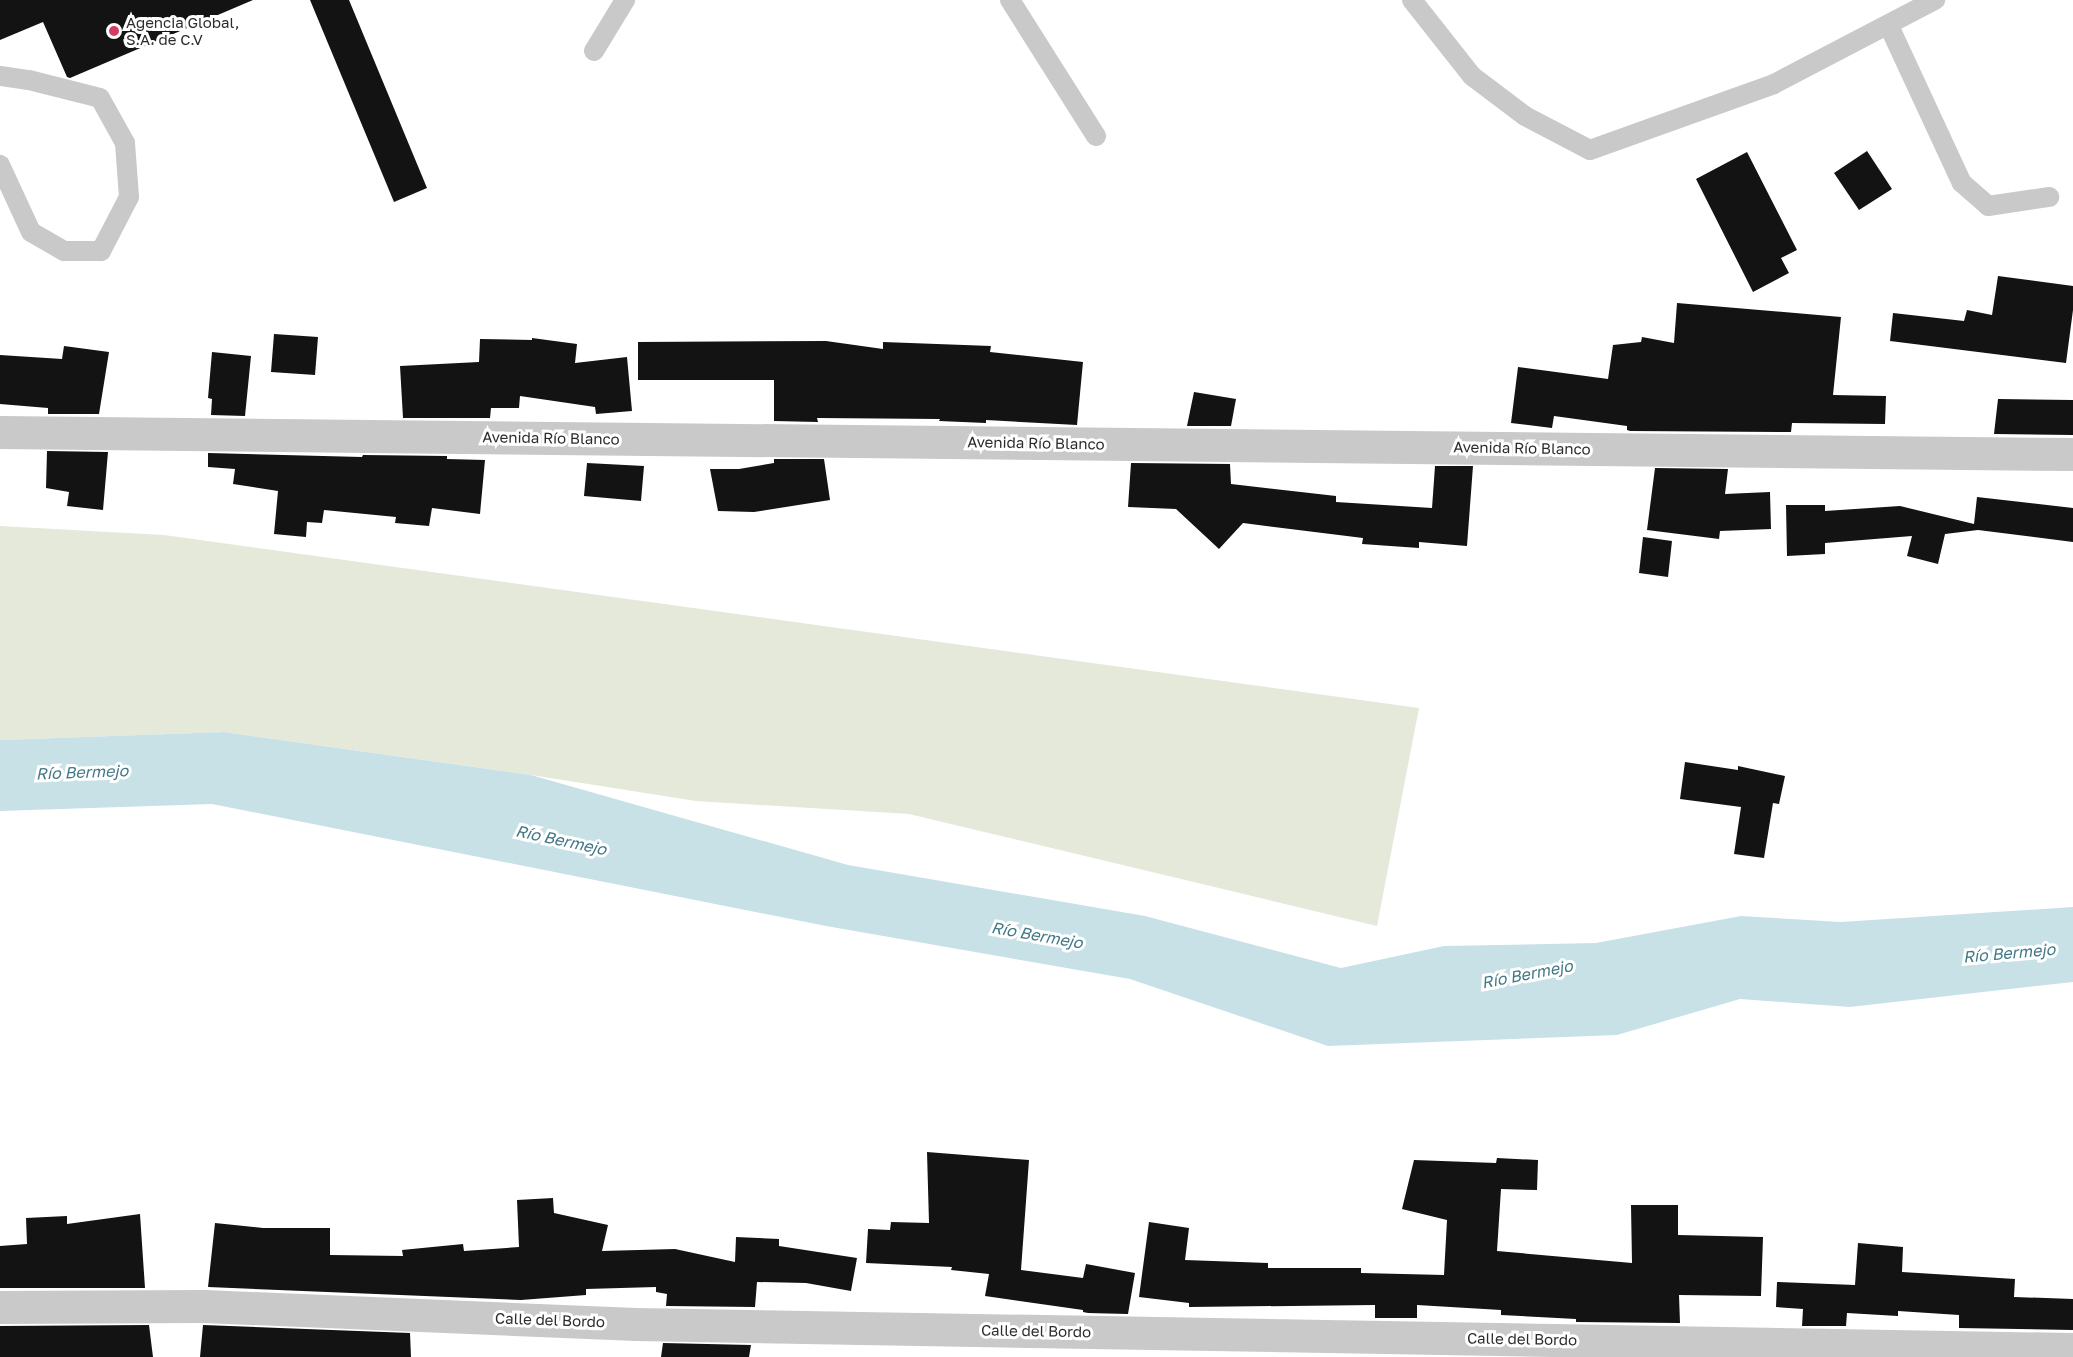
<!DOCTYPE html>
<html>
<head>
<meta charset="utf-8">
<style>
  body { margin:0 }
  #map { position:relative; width:2073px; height:1357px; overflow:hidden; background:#fff; font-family:"Golos Text",sans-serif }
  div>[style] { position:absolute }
  .green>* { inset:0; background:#e5e9da }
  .water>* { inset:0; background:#c8e1e7 }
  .building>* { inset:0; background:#131313 }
  .lane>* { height:20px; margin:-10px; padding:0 10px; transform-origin:10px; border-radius:10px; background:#c9c9c9 }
  .street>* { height:33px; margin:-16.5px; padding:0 16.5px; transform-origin:16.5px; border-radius:16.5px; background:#c9c9c9 }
  .dots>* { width:16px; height:16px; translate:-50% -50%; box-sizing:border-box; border:3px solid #fff; border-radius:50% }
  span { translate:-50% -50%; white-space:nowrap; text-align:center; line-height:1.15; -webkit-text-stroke:6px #fff; paint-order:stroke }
  .poi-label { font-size:15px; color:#2c2c2c }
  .left { translate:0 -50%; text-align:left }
  .street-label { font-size:15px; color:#2c2c2c }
  .water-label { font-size:16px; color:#427886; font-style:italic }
</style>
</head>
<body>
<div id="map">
  <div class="green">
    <i style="clip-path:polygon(0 526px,164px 535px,1419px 708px,1377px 926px,909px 814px,696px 801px,531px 775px,224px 732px,0 740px)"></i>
  </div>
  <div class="water">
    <i style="clip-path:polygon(224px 732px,531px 775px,848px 865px,1145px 916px,1341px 968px,1444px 946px,1596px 943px,1741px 916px,1841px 922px,2073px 907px,2073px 982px,1850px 1007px,1740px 999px,1617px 1035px,1328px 1046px,1130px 979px,826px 926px,212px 804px,0 811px,0 740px)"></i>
  </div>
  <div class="building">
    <i style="clip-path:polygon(0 0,253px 0,70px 78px,67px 77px,43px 22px,0 40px)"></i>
    <i style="clip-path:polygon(310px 0,349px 0,427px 188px,394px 202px)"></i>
    <i style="clip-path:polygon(1867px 151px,1892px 189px,1859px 210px,1834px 173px)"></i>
    <i style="clip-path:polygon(1747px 152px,1797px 250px,1781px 258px,1789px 273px,1753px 292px,1696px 179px)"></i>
    <i style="clip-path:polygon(1998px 276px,2073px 286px,2073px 310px,2066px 363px,1890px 341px,1893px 313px,1964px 321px,1967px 310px,1992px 315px)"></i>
    <i style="clip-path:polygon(1677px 303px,1841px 317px,1833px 395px,1886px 396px,1885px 424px,1792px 423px,1791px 432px,1630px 431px,1627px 430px,1627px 426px,1554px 416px,1552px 428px,1511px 423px,1518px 367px,1608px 379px,1613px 345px,1641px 342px,1642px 337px,1674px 343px)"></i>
    <i style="clip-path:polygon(274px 334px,318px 337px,315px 375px,271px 372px)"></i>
    <i style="clip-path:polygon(532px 338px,577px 344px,575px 363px,627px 357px,632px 411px,596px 414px,595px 407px,520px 396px,519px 408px,491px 408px,490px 418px,403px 418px,400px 366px,479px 362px,480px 339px,532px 340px)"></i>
    <i style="clip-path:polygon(826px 341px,883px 349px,883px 342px,991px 346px,990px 352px,1083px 362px,1077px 425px,986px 420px,986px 423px,939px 421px,940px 419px,817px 418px,818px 422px,774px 421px,774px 380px,638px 380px,638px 342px)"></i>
    <i style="clip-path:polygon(64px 346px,109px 352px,99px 414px,48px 414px,48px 408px,0 404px,0 355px,62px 359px)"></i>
    <i style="clip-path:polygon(212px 352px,251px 356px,245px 416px,211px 415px,212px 399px,208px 398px)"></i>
    <i style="clip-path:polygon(1194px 392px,1236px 399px,1231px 426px,1187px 426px)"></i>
    <i style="clip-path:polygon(1998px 399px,2073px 400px,2073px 435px,1994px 434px)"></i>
    <i style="clip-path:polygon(47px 451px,108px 452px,103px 510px,67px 506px,69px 492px,46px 488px)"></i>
    <i style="clip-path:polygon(208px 453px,362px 457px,363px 455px,447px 456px,447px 459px,485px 460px,480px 514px,432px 508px,429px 526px,395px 523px,396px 517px,324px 510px,322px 523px,307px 522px,306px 537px,274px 534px,278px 491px,233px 484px,235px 469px,208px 467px)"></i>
    <i style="clip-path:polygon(774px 459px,824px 459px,830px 500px,754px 512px,718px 511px,710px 469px,739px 469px,774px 463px)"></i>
    <i style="clip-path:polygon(587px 463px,644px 466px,641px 501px,584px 496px)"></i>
    <i style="clip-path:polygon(1131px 463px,1230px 464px,1231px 484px,1336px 496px,1336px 502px,1432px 508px,1435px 466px,1473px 466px,1467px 546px,1419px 542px,1419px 548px,1362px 544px,1363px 538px,1243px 523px,1219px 549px,1176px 509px,1128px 507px)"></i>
    <i style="clip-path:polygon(1655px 468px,1728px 469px,1725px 494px,1770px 492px,1771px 529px,1720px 531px,1719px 539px,1647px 530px)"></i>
    <i style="clip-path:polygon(1977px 497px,2073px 508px,2073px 542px,1978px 530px,1945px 534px,1938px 564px,1907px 556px,1912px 536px,1825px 543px,1825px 554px,1787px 556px,1786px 505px,1825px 505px,1825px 511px,1900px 506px,1974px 524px)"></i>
    <i style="clip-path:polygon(1643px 537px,1672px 541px,1668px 577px,1639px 573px)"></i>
    <i style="clip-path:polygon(1685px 762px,1738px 770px,1738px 766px,1785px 776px,1779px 804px,1773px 803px,1764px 858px,1734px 854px,1741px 807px,1680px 799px)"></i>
    <i style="clip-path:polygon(927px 1152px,1029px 1160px,1021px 1270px,1083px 1278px,1086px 1264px,1135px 1273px,1128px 1314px,1088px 1313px,1083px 1312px,1083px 1310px,985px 1296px,989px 1274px,951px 1270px,952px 1267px,866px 1263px,868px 1229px,890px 1230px,891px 1222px,929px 1223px)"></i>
    <i style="clip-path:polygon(1497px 1158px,1538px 1160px,1537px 1190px,1501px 1189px,1497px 1251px,1632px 1263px,1631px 1205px,1678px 1205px,1678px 1235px,1763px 1237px,1761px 1296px,1679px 1295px,1680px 1323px,1576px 1322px,1576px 1319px,1501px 1315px,1501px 1310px,1417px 1305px,1417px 1318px,1375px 1318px,1375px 1305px,1189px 1307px,1189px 1303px,1139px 1297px,1149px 1222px,1189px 1228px,1185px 1260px,1268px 1263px,1268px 1268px,1361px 1268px,1361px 1273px,1444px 1275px,1447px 1220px,1402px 1209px,1414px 1160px,1496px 1163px)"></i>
    <i style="clip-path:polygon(553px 1198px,554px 1213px,608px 1225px,602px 1251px,675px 1249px,735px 1262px,736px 1237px,779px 1239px,779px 1246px,857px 1258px,851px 1291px,806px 1283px,757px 1282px,755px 1307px,666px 1306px,667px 1294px,656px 1292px,656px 1287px,586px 1289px,586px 1295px,521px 1300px,208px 1287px,215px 1223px,263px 1228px,330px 1228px,330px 1255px,403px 1256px,402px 1250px,463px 1244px,464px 1251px,519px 1247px,517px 1200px)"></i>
    <i style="clip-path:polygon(140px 1214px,145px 1288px,0 1288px,0 1246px,27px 1244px,26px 1218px,67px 1216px,67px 1224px)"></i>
    <i style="clip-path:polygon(1858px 1243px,1903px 1247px,1902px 1272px,2015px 1279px,2014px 1297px,2073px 1299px,2073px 1330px,1959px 1328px,1959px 1315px,1898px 1311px,1898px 1316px,1847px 1313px,1846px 1326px,1802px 1326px,1803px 1309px,1776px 1307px,1777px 1282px,1855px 1285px)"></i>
    <i style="clip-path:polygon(149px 1325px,153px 1357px,0 1357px,0 1326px)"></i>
    <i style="clip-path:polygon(203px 1325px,410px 1333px,411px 1357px,200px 1357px)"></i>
    <i style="clip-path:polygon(663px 1343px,751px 1345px,749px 1357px,661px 1357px)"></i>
  </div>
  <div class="lane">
    <i style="left:1010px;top:0;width:161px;rotate:57.7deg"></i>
    <i style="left:1412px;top:0;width:97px;rotate:51.7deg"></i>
    <i style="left:1472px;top:76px;width:66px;rotate:37deg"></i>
    <i style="left:1525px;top:116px;width:73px;rotate:27.6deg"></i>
    <i style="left:1590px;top:150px;width:195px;rotate:-19.7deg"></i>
    <i style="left:1774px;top:84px;width:182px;rotate:-27.6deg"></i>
    <i style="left:1889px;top:26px;width:173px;rotate:65.1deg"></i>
    <i style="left:1962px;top:183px;width:35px;rotate:41deg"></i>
    <i style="left:1988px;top:206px;width:62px;rotate:-8.4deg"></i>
    <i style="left:594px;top:51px;width:60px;rotate:-58.7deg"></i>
    <i style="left:0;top:76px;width:29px;rotate:8deg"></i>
    <i style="left:29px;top:80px;width:73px;rotate:14.2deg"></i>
    <i style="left:100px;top:98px;width:51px;rotate:60.9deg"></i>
    <i style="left:125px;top:143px;width:54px;rotate:85.8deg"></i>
    <i style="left:129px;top:197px;width:61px;rotate:117.4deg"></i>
    <i style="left:101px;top:251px;width:37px;rotate:180deg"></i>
    <i style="left:64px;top:251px;width:38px;rotate:-150deg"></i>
    <i style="left:31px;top:232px;width:74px;rotate:-114.8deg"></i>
  </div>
  <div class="street">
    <i style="left:0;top:432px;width:2073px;rotate:0.61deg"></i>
    <i style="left:0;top:1307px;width:204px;rotate:-0.3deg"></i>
    <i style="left:204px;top:1306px;width:432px;rotate:2.4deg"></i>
    <i style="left:636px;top:1324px;width:1437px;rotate:1deg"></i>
  </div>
  <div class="dots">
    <i style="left:114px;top:31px;background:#d53c62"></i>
  </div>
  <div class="poi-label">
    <span class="left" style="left:126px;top:31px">Agencia Global,<br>S.A. de C.V</span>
  </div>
  <div class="street-label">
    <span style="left:551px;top:438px;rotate:1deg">Avenida Río Blanco</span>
    <span style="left:1036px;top:443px;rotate:1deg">Avenida Río Blanco</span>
    <span style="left:1522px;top:448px;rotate:1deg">Avenida Río Blanco</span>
    <span style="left:550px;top:1320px;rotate:2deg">Calle del Bordo</span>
    <span style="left:1036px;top:1331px;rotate:1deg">Calle del Bordo</span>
    <span style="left:1522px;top:1339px;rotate:1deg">Calle del Bordo</span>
  </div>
  <div class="water-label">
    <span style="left:82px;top:772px;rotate:-2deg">Río Bermejo</span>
    <span style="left:561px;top:840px;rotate:12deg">Río Bermejo</span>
    <span style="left:1037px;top:935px;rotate:10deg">Río Bermejo</span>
    <span style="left:2009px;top:953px;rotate:-5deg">Río Bermejo</span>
    <span style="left:1527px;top:974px;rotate:-11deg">Río Bermejo</span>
  </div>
</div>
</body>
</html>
